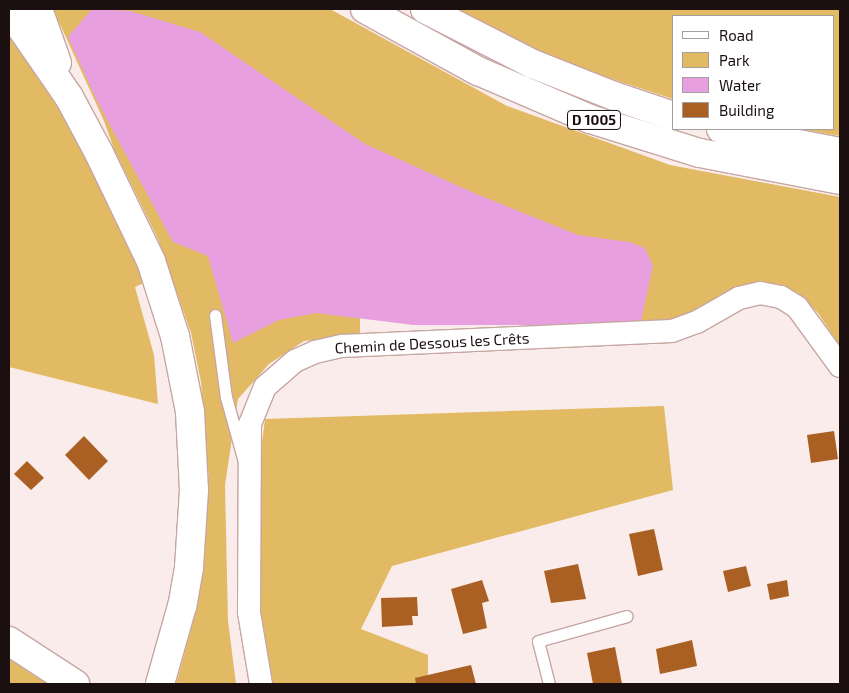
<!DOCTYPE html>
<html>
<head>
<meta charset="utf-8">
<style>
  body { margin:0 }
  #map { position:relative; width:849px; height:693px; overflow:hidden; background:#faecea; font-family:"Exo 2",sans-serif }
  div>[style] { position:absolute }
  .green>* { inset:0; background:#e2ba64 }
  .water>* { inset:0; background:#e79fe0 }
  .building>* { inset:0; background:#aa6023 }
  .roads { filter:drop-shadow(1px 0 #c6a6a2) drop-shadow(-1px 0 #c6a6a2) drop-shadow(0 1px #c6a6a2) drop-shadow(0 -1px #c6a6a2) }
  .lane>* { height:11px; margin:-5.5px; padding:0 5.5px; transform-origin:5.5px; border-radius:5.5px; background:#fff }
  .street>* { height:22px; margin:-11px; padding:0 11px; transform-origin:11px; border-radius:11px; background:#fff }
  .secondary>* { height:28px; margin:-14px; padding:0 14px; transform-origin:14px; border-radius:14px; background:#fff }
  .highway>* { height:28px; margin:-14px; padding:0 14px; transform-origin:14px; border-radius:14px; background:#fff }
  span { translate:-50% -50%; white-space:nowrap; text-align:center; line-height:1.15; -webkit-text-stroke:4.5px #fff; paint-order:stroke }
  .shield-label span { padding:1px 4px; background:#fff; border:1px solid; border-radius:4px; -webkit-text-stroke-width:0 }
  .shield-label { font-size:14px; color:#1b100f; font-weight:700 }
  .street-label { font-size:15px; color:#1b100f }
  .frame { position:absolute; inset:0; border:10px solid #1b100f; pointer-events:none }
  .legend { position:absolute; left:672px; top:15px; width:162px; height:115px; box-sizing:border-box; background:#fff; border:1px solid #a49f9f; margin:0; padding:6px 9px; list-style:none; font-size:15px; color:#1b100f }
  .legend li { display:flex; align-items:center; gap:10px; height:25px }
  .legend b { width:25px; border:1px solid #a49f9f }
</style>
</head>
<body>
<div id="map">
  <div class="green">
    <i style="clip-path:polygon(53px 9px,330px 9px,507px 106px,670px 165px,840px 197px,840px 346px,818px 313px,798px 293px,773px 283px,738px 289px,674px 323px,414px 325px,360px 317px,360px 335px,304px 341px,269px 364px,238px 399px,225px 485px,228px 621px,236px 684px,176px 684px,191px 630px,206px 532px,209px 482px,201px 382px,191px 333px,158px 239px,114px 149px,104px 121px)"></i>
    <i style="clip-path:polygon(455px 9px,840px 9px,840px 136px,801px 129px,833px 129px,833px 16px,673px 16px,673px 99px,594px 73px,504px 36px)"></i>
    <i style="clip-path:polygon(9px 26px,68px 121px,124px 230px,146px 282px,135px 287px,154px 355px,158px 404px,9px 367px)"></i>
    <i style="clip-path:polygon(664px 406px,673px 490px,392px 566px,361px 629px,428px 655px,428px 684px,269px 684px,261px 641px,261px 450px,265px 419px)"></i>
    <i style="clip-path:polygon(9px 658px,49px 684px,9px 684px)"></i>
  </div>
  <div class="water">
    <i style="clip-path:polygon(92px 9px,130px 11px,200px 32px,365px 144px,474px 193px,578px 235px,629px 242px,645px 248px,653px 266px,640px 325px,414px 325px,316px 313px,279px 320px,233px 343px,208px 256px,173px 242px,97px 101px,68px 37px)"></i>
  </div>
  <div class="building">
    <i style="clip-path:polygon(834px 431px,838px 459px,811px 463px,807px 435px)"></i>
    <i style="clip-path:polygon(84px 436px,108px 461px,89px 480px,65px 455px)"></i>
    <i style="clip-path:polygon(27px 461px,44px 478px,31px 490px,14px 474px)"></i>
    <i style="clip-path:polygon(654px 529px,663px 570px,638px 576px,629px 534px)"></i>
    <i style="clip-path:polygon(578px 564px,586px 599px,551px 603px,544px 571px)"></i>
    <i style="clip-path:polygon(746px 566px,751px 586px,728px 592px,723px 571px)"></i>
    <i style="clip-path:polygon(482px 580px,489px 601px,482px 603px,487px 628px,463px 634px,451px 589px)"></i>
    <i style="clip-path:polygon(787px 580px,789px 596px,770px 600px,767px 584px)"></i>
    <i style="clip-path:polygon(417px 597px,418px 616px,412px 616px,413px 625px,382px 627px,381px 598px)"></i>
    <i style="clip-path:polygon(692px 640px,697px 666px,660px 674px,656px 649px)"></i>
    <i style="clip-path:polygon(615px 647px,622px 684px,593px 684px,587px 653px)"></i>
    <i style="clip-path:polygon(471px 665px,476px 684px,416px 684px,415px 678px)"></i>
  </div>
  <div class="roads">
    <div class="lane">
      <i style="left:215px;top:315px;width:83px;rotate:82.4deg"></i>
      <i style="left:226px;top:397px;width:67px;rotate:74.5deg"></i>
      <i style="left:549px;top:684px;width:44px;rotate:-104.3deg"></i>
      <i style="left:538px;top:641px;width:92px;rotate:-15.7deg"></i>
    </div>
    <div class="street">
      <i style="left:261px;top:684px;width:73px;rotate:-99.5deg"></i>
      <i style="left:249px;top:612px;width:188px;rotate:-89.7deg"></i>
      <i style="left:250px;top:424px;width:40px;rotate:-68deg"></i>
      <i style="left:265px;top:387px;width:40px;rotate:-41deg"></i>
      <i style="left:295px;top:361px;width:22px;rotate:-24deg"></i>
      <i style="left:315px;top:352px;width:28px;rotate:-13deg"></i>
      <i style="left:342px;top:346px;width:330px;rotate:-2.6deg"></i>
      <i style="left:672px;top:331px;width:27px;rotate:-20deg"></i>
      <i style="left:697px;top:322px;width:48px;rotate:-29.7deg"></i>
      <i style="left:739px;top:298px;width:22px;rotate:-13deg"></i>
      <i style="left:760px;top:293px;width:21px;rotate:11deg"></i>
      <i style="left:781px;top:297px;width:19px;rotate:32deg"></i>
      <i style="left:797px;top:307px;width:73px;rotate:53.9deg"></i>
    </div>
    <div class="secondary">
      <i style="left:38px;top:9px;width:57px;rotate:70.6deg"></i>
      <i style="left:9px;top:10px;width:106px;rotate:55.4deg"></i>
      <i style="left:69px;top:97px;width:64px;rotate:61.8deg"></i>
      <i style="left:99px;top:153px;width:120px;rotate:64.3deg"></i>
      <i style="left:151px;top:261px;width:79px;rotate:72.3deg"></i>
      <i style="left:175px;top:336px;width:77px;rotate:78.8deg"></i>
      <i style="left:190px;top:412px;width:78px;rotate:87.1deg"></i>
      <i style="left:194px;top:490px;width:78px;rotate:93.7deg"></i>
      <i style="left:189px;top:568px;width:39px;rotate:100deg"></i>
      <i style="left:182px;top:606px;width:81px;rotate:105.8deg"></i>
      <i style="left:9px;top:641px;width:79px;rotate:33.1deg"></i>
    </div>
    <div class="highway">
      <i style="left:365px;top:9px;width:129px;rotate:28.8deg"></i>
      <i style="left:478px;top:71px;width:122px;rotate:23.2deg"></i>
      <i style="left:590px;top:119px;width:115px;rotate:17.2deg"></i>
      <i style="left:700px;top:153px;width:143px;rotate:10.9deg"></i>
      <i style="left:425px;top:9px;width:121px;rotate:27deg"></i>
      <i style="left:533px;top:64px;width:87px;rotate:21.6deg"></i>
      <i style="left:614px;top:96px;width:62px;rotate:18.7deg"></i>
      <i style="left:721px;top:129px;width:121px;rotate:10.9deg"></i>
    </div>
  </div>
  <div class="shield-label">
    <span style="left:594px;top:120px">D 1005</span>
  </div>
  <div class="street-label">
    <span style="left:432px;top:343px;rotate:-3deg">Chemin de Dessous les Crêts</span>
  </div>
  <div class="frame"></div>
  <ul class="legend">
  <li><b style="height:6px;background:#fff"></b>Road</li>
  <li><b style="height:14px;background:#e2ba64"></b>Park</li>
  <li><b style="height:14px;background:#e79fe0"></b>Water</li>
  <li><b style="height:14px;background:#aa6023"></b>Building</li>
  </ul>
</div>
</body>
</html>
